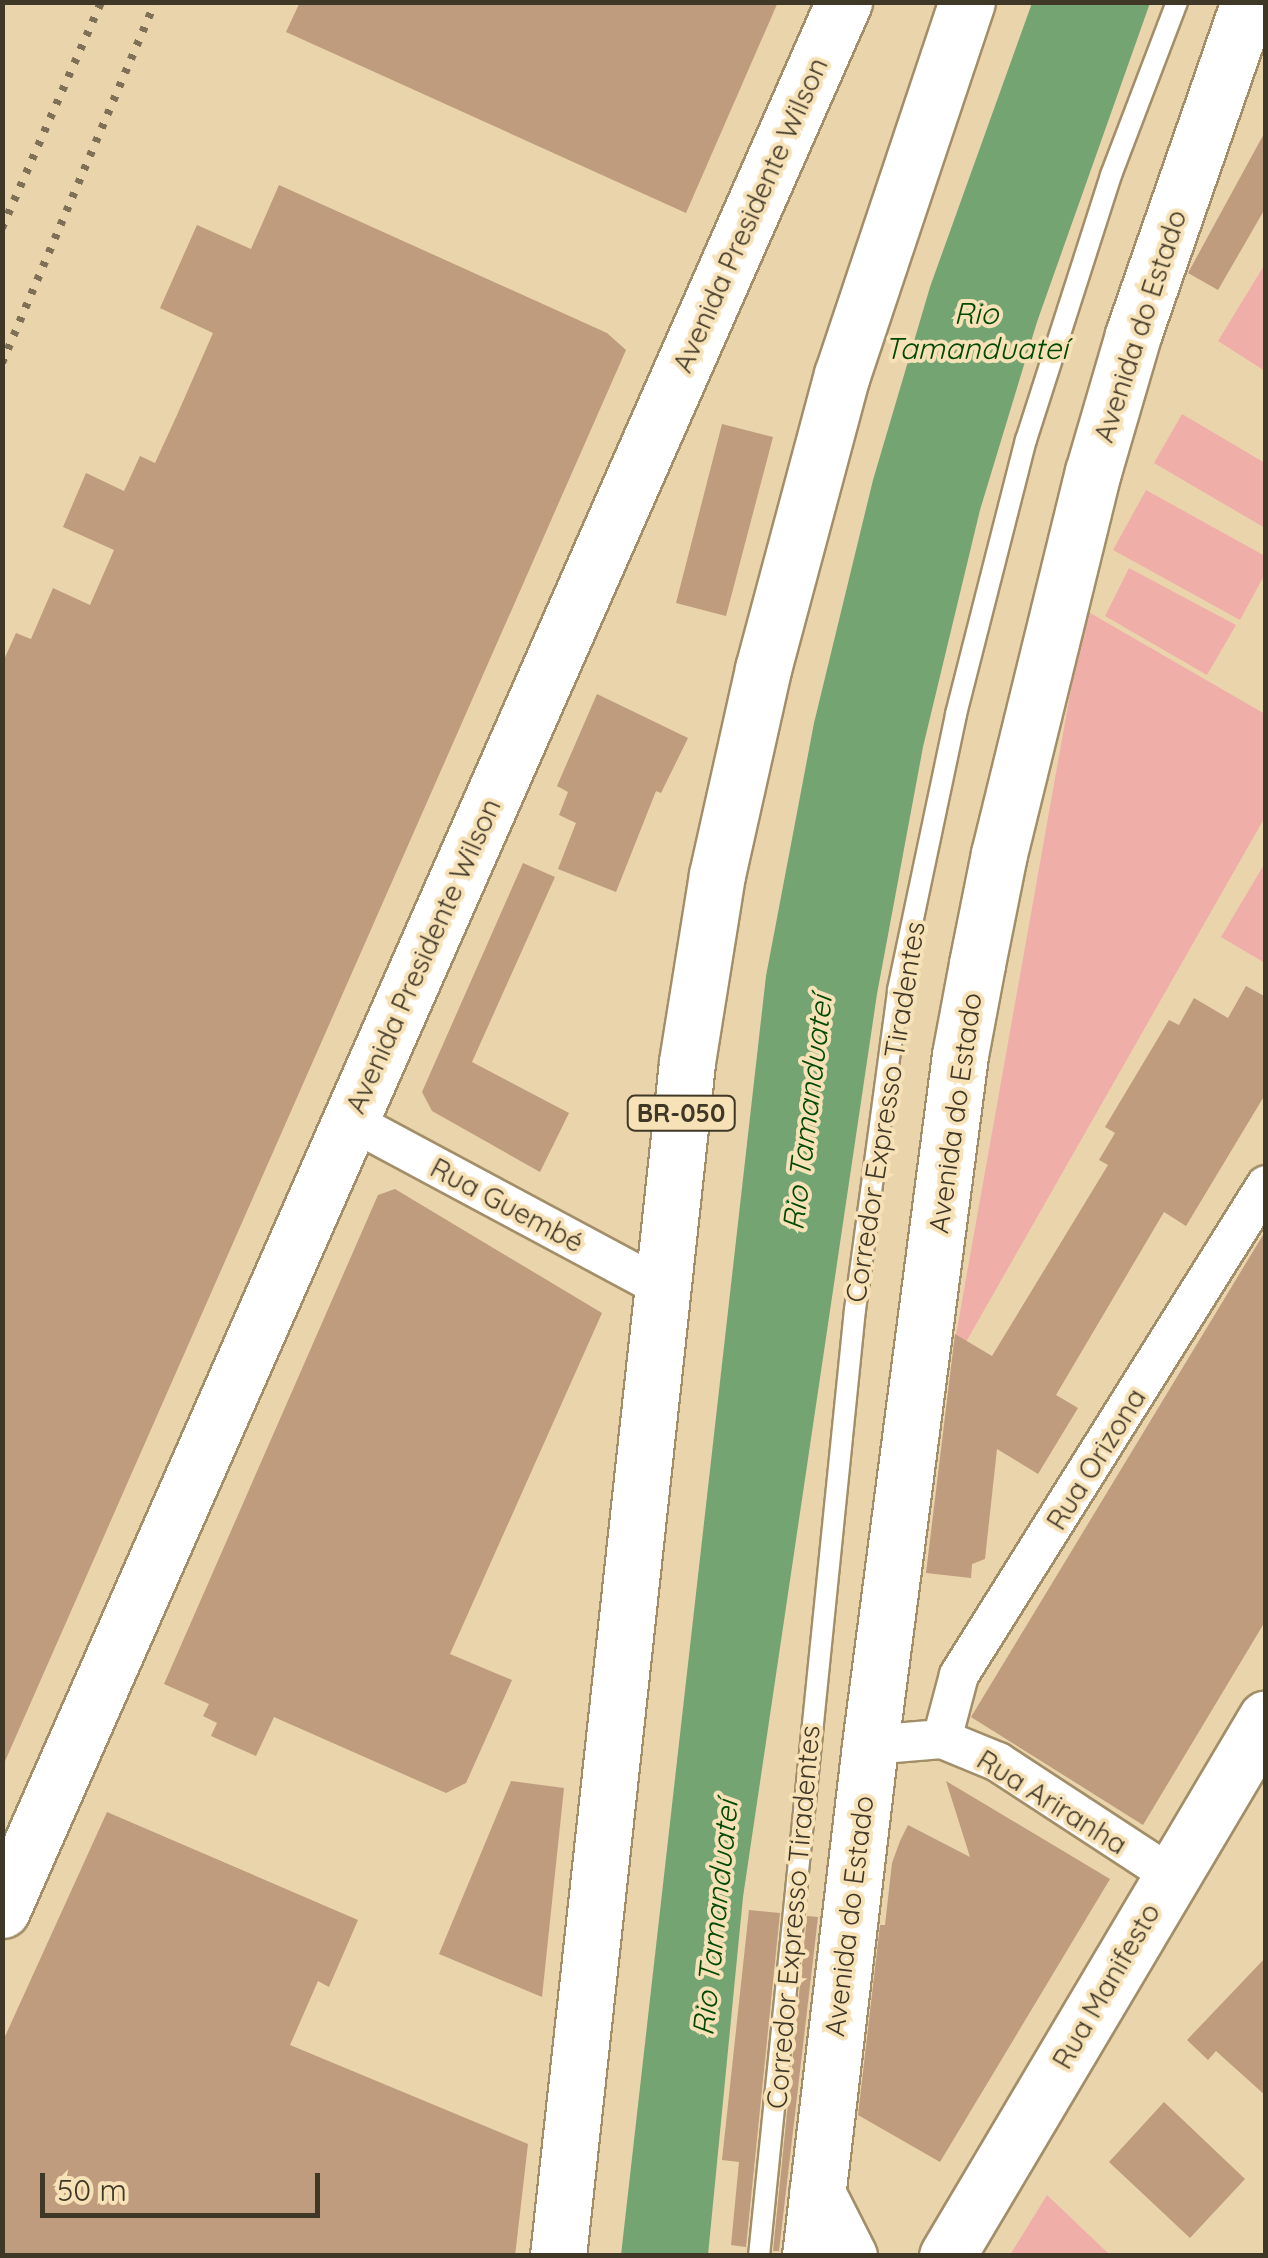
<!DOCTYPE html>
<html>
<head>
<meta charset="utf-8">
<style>
  body { margin:0 }
  #map { position:relative; width:1268px; height:2258px; overflow:hidden; background:#ead4ac; font-family:Quicksand,sans-serif }
  div>[style] { position:absolute }
  .green>* { inset:0; background:#f0aea9 }
  .water>* { inset:0; background:#75a473 }
  .building>* { inset:0; background:#be9c7d }
  .roads { filter:drop-shadow(2px 0 #a28e68) drop-shadow(-2px 0 #a28e68) drop-shadow(0 2px #a28e68) drop-shadow(0 -2px #a28e68) }
  .lane>* { height:20px; margin:-10px; padding:0 10px; transform-origin:10px; border-radius:10px; background:#fff }
  .street>* { height:38px; margin:-19px; padding:0 19px; transform-origin:19px; border-radius:19px; background:#fff }
  .secondary>* { height:55px; margin:-27.5px; padding:0 27.5px; transform-origin:27.5px; border-radius:27.5px; background:#fff }
  .highway>* { height:55px; margin:-27.5px; padding:0 27.5px; transform-origin:27.5px; border-radius:27.5px; background:#fff }
  .rail>* { height:8px; margin-top:-4px; transform-origin:0; background:repeating-linear-gradient(90deg,#7e7057 0 5px,transparent 0 15px) }
  span { translate:-50% -50%; white-space:nowrap; text-align:center; line-height:1.15; -webkit-text-stroke:8px #f7e2b8; paint-order:stroke }
  .shield-label span { padding:2px 8px; background:#f7e2b8; border:2px solid; border-radius:8px; -webkit-text-stroke-width:0 }
  .shield-label { font-size:25px; color:#403827; font-weight:700 }
  .street-label { font-size:28px; color:#403827 }
  .water-label { font-size:30px; color:#004805; font-style:italic }
  .frame { position:absolute; inset:0; border:5px solid #403827; pointer-events:none }
  .scale { position:absolute; left:40px; top:2173px; width:280px; height:45px; box-sizing:border-box; border:5px solid #403827; border-top:0; padding-left:12px; font-size:30px; line-height:35px; white-space:nowrap; color:#403827; -webkit-text-stroke:8px #f7e2b8; paint-order:stroke }
</style>
</head>
<body>
<div id="map">
  <div class="green">
    <i style="clip-path:polygon(1265px 264px,1266px 371px,1265px 371px,1218px 341px)"></i>
    <i style="clip-path:polygon(1182px 414px,1265px 463px,1265px 528px,1154px 463px)"></i>
    <i style="clip-path:polygon(1146px 490px,1265px 556px,1265px 574px,1240px 620px,1113px 550px)"></i>
    <i style="clip-path:polygon(1129px 568px,1236px 625px,1207px 675px,1105px 616px)"></i>
    <i style="clip-path:polygon(1085px 610px,1265px 714px,1265px 817px,966px 1342px,956px 1335px)"></i>
    <i style="clip-path:polygon(1265px 863px,1265px 963px,1221px 937px)"></i>
    <i style="clip-path:polygon(1047px 2195px,1110px 2255px,1010px 2255px)"></i>
  </div>
  <div class="water">
    <i style="clip-path:polygon(1032px 3px,1150px 3px,1037px 322px,980px 510px,923px 747px,877px 994px,743px 1897px,708px 2255px,621px 2255px,766px 976px,814px 723px,873px 480px,930px 287px)"></i>
  </div>
  <div class="building">
    <i style="clip-path:polygon(300px 2px,778px 2px,686px 213px,286px 32px)"></i>
    <i style="clip-path:polygon(1266px 130px,1266px 207px,1218px 290px,1188px 273px)"></i>
    <i style="clip-path:polygon(279px 185px,607px 333px,626px 350px,2px 1768px,2px 664px,16px 633px,31px 639px,53px 588px,90px 605px,114px 550px,63px 527px,86px 473px,124px 491px,140px 456px,155px 463px,177px 415px,213px 333px,160px 308px,197px 225px,251px 249px)"></i>
    <i style="clip-path:polygon(722px 424px,773px 437px,726px 616px,676px 603px)"></i>
    <i style="clip-path:polygon(597px 694px,688px 738px,661px 793px,656px 791px,616px 892px,558px 869px,576px 823px,559px 815px,568px 792px,557px 786px)"></i>
    <i style="clip-path:polygon(523px 863px,555px 877px,472px 1062px,569px 1113px,540px 1172px,432px 1111px,422px 1092px)"></i>
    <i style="clip-path:polygon(1246px 986px,1266px 997px,1266px 1093px,1186px 1226px,1164px 1212px,1056px 1395px,1078px 1408px,1038px 1474px,997px 1449px,985px 1559px,972px 1564px,971px 1578px,926px 1573px,955px 1334px,992px 1356px,1108px 1165px,1099px 1160px,1115px 1133px,1105px 1127px,1169px 1020px,1179px 1025px,1194px 998px,1228px 1018px)"></i>
    <i style="clip-path:polygon(395px 1189px,602px 1313px,450px 1654px,512px 1680px,466px 1783px,446px 1793px,274px 1717px,256px 1756px,211px 1736px,217px 1723px,203px 1716px,209px 1704px,164px 1684px,378px 1195px)"></i>
    <i style="clip-path:polygon(1266px 1230px,1266px 1620px,1143px 1825px,971px 1717px)"></i>
    <i style="clip-path:polygon(511px 1781px,564px 1788px,542px 1997px,439px 1954px)"></i>
    <i style="clip-path:polygon(946px 1781px,1110px 1879px,940px 2162px,858px 2115px,880px 1925px,885px 1925px,892px 1863px,900px 1841px,908px 1825px,970px 1857px)"></i>
    <i style="clip-path:polygon(107px 1812px,358px 1920px,329px 1987px,318px 1981px,290px 2045px,528px 2144px,515px 2256px,2px 2256px,2px 2043px)"></i>
    <i style="clip-path:polygon(749px 1910px,780px 1913px,746px 2247px,731px 2245px,739px 2162px,722px 2160px)"></i>
    <i style="clip-path:polygon(807px 1916px,818px 1917px,779px 2251px,773px 2251px)"></i>
    <i style="clip-path:polygon(1266px 1957px,1266px 2096px,1216px 2051px,1208px 2060px,1187px 2040px)"></i>
    <i style="clip-path:polygon(1164px 2102px,1245px 2179px,1190px 2238px,1109px 2162px)"></i>
  </div>
  <div class="roads">
    <div class="lane">
      <i style="left:759px;top:2256px;width:951px;rotate:-84.21deg"></i>
      <i style="left:855px;top:1310px;width:323px;rotate:-82.3deg"></i>
      <i style="left:898px;top:990px;width:282px;rotate:-78.1deg"></i>
      <i style="left:956px;top:714px;width:283px;rotate:-75.7deg"></i>
      <i style="left:1026px;top:440px;width:278px;rotate:-72.2deg"></i>
      <i style="left:1111px;top:175px;width:185px;rotate:-69.1deg"></i>
    </div>
    <div class="street">
      <i style="left:351px;top:1121px;width:354px;rotate:28.2deg"></i>
      <i style="left:942px;top:1739px;width:66px;rotate:-75.1deg"></i>
      <i style="left:959px;top:1675px;width:578px;rotate:-57.93deg"></i>
      <i style="left:870px;top:1745px;width:72px;rotate:-4.8deg"></i>
      <i style="left:942px;top:1739px;width:61px;rotate:22.3deg"></i>
      <i style="left:998px;top:1762px;width:207px;rotate:33.2deg"></i>
    </div>
    <div class="secondary">
      <i style="left:2px;top:1910px;width:2086px;rotate:-66.19deg"></i>
      <i style="left:817px;top:2193px;width:71px;rotate:63.1deg"></i>
      <i style="left:947px;top:2256px;width:625px;rotate:-59.33deg"></i>
    </div>
    <div class="highway">
      <i style="left:558px;top:2256px;width:1201px;rotate:-83.83deg"></i>
      <i style="left:687px;top:1062px;width:189px;rotate:-80.9deg"></i>
      <i style="left:717px;top:875px;width:211px;rotate:-77.4deg"></i>
      <i style="left:763px;top:669px;width:304px;rotate:-75deg"></i>
      <i style="left:842px;top:375px;width:393px;rotate:-71.5deg"></i>
      <i style="left:810px;top:2256px;width:515px;rotate:-83.3deg"></i>
      <i style="left:870px;top:1745px;width:696px;rotate:-82.57deg"></i>
      <i style="left:960px;top:1055px;width:93px;rotate:-79.4deg"></i>
      <i style="left:977px;top:964px;width:112px;rotate:-78.7deg"></i>
      <i style="left:999px;top:854px;width:393px;rotate:-76.2deg"></i>
      <i style="left:1093px;top:472px;width:143px;rotate:-73.7deg"></i>
      <i style="left:1133px;top:335px;width:353px;rotate:-70.8deg"></i>
    </div>
  </div>
  <div class="rail">
    <i style="left:2px;top:228px;width:247px;rotate:-66.3deg"></i>
    <i style="left:2px;top:363px;width:392px;rotate:-67deg"></i>
  </div>
  <div class="shield-label">
    <span style="left:681px;top:1113px">BR-050</span>
  </div>
  <div class="street-label">
    <span style="left:750px;top:215px;rotate:-66deg">Avenida Presidente Wilson</span>
    <span style="left:1140px;top:326px;rotate:-72deg">Avenida do Estado</span>
    <span style="left:423px;top:956px;rotate:-66deg">Avenida Presidente Wilson</span>
    <span style="left:885px;top:1112px;rotate:-81deg">Corredor Expresso Tiradentes</span>
    <span style="left:955px;top:1113px;rotate:-82deg">Avenida do Estado</span>
    <span style="left:507px;top:1205px;rotate:28deg">Rua Guembé</span>
    <span style="left:1096px;top:1459px;rotate:-58deg">Rua Orizona</span>
    <span style="left:1052px;top:1802px;rotate:32deg">Rua Ariranha</span>
    <span style="left:849px;top:1916px;rotate:-83deg">Avenida do Estado</span>
    <span style="left:793px;top:1917px;rotate:-85deg">Corredor Expresso Tiradentes</span>
    <span style="left:1106px;top:1986px;rotate:-60deg">Rua Manifesto</span>
  </div>
  <div class="water-label">
    <span style="left:976px;top:330px">Rio<br>Tamanduateí</span>
    <span style="left:807px;top:1113px;rotate:-83deg">Rio Tamanduateí</span>
    <span style="left:715px;top:1918px;rotate:-84deg">Rio Tamanduateí</span>
  </div>
  <div class="frame"></div>
  <div class="scale">50 m</div>
</div>
</body>
</html>
